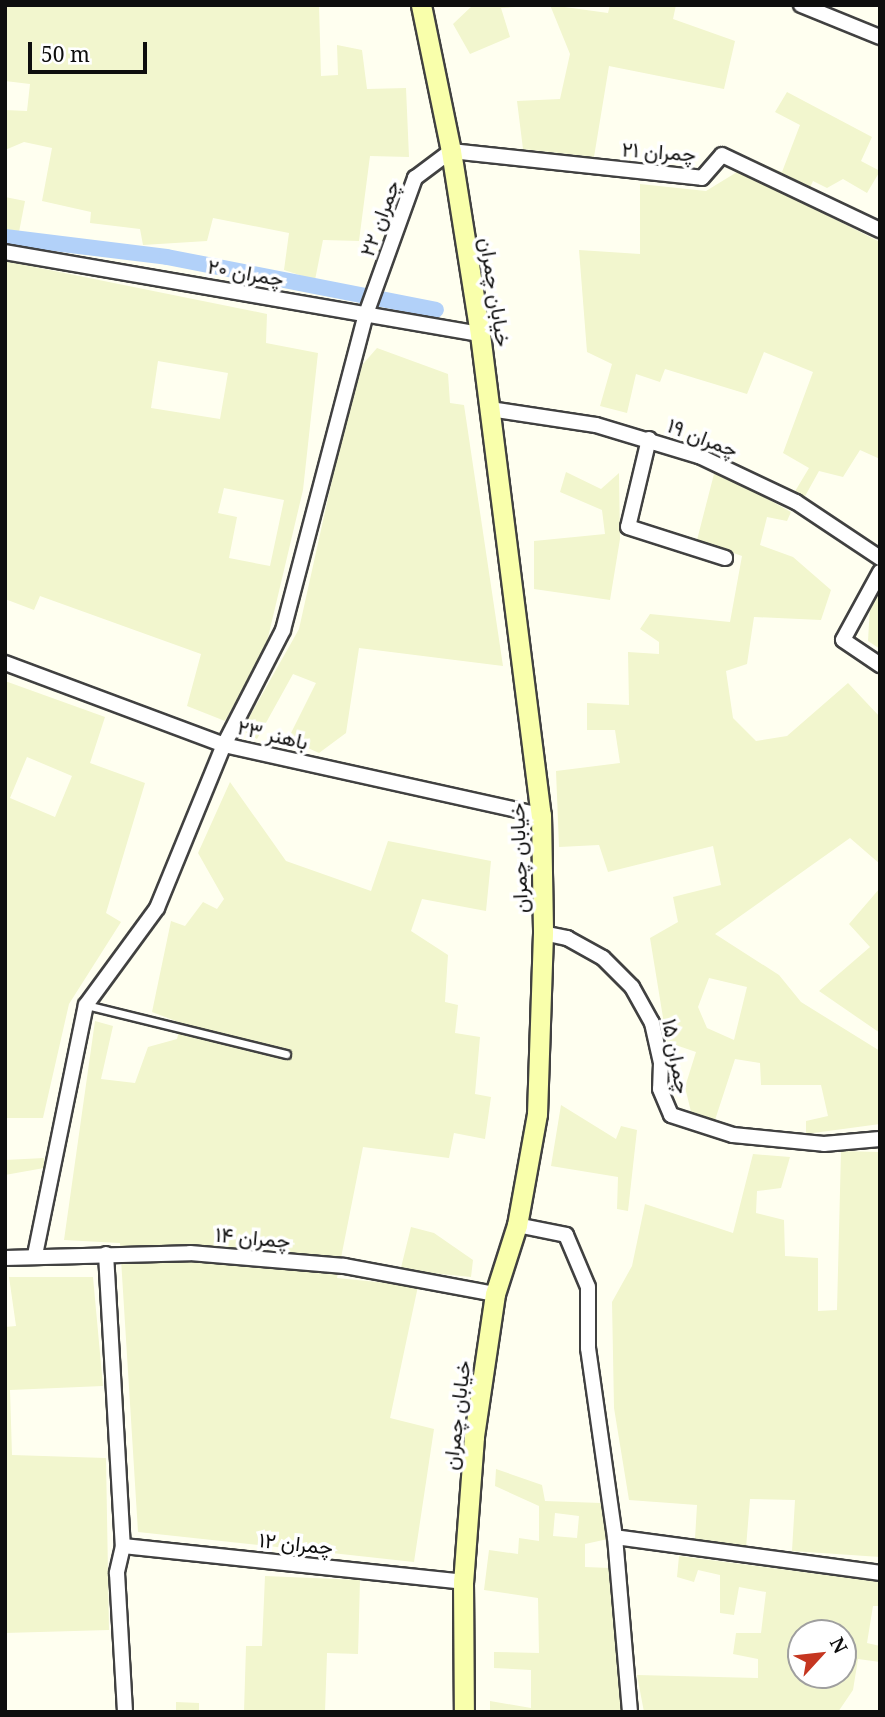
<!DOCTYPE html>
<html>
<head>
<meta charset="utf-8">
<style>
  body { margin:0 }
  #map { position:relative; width:885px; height:1717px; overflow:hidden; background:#fffff0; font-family:"Noto Serif",Vazirmatn,serif }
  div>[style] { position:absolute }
  .farmland>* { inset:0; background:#f2f6ce }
  .canal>* { height:16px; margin:-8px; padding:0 8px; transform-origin:8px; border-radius:8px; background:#b2d1f9 }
  .roads { filter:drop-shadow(2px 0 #414141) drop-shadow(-2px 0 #414141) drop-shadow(0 2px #414141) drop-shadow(0 -2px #414141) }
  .service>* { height:7px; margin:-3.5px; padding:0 3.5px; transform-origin:3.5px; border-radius:3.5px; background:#fff }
  .minor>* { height:14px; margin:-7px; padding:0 7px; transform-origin:7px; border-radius:7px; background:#fff }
  .secondary>* { height:19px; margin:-9.5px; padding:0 9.5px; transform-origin:9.5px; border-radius:9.5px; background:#f9ffab }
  span { translate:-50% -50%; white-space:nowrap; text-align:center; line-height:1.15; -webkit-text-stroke:7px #fff; paint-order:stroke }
  .street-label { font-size:21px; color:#0e0e0e }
  .frame { position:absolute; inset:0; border:7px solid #0e0e0e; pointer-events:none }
  .north { position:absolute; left:787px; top:1619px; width:70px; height:70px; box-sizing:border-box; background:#fff; border:2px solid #9f9f9f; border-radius:50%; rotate:63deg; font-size:19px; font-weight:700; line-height:28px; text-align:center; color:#0e0e0e }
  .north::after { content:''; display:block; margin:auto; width:24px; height:32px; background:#c53620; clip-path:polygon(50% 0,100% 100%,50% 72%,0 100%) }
  .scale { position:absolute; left:28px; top:42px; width:119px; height:32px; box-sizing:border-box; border:4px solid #0e0e0e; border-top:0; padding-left:9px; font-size:21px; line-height:24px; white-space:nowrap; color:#0e0e0e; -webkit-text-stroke:5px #fff; paint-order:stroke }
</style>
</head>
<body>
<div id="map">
  <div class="farmland">
    <i style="clip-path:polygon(5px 5px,319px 5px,321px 76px,338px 75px,337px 45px,362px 50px,367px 89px,406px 88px,409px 157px,370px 156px,359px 241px,323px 240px,315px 280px,284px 270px,289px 233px,213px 218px,207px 241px,143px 245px,140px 229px,90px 223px,91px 212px,42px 201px,52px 148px,24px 142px,5px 150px,5px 110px,27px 111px,30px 84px,5px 81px)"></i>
    <i style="clip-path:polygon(473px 5px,546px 5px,501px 8px,510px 37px,470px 54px,453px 24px)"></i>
    <i style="clip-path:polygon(550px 5px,608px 13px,610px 5px,676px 5px,673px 19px,735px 41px,724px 89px,609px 66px,594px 157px,523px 149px,517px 101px,560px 99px,570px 54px)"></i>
    <i style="clip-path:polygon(787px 92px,872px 137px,861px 161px,880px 171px,867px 193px,843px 179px,827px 188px,813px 181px,803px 203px,880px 242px,880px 459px,860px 450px,843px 477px,819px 471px,804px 498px,794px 493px,809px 468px,783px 453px,813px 372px,764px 352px,747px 394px,665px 369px,660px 382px,636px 374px,627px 413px,600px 406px,612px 364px,587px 352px,579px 250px,640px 254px,640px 184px,706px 191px,755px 161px,782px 172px,800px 125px,775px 112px)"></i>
    <i style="clip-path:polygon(5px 197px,25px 201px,19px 232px,5px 231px)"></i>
    <i style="clip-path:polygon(evenodd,5px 261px,267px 314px,266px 343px,318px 353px,303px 490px,266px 646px,225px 721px,187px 706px,201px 654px,40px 596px,34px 610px,5px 599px,5px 261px,158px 361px,228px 373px,220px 419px,151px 408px,158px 361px,5px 261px,224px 488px,284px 500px,270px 566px,229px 558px,237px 517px,218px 513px,224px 488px)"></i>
    <i style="clip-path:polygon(377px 348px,448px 374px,450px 403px,464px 405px,503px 666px,359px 648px,346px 733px,319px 753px,288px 739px,316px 683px,293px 674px,257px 739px,242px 730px,299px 629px,356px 372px)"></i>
    <i style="clip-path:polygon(evenodd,715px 470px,791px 512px,787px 521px,767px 517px,760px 545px,793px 557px,831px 590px,821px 620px,754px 617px,747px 664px,726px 671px,733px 718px,756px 741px,787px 736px,848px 683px,880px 717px,880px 864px,850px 838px,715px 934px,779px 975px,801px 1002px,880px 1051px,880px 1124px,806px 1134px,806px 1121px,828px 1116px,821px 1085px,761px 1085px,760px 1063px,735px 1059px,715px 1120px,691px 1112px,685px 1087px,696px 1052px,667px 1042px,650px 938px,678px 922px,673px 897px,721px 885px,713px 846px,608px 872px,599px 845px,559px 847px,556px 771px,620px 763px,615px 730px,587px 730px,587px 703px,629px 705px,628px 652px,659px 654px,659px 642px,640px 629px,650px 614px,730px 622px,742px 556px,697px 540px,715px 470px,709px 978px,747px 987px,734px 1040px,707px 1028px,698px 1007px,709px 978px)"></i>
    <i style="clip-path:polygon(566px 472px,601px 489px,619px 473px,620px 539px,610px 600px,534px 589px,534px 541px,605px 534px,602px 510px,560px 492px)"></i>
    <i style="clip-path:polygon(880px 591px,880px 649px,868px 641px,870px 606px)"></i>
    <i style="clip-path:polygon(evenodd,5px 681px,105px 717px,90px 763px,145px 783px,106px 913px,121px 922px,69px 1004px,43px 1118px,5px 1118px,5px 681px,27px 757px,72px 776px,55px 817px,10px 798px,27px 757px)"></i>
    <i style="clip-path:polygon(230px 782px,286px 861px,371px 891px,388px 841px,491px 861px,486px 911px,422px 899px,411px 931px,448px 955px,445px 1002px,458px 1005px,455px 1033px,480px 1037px,475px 1094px,491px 1097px,485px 1139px,454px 1133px,449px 1158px,363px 1147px,337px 1278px,397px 1284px,411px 1227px,434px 1233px,473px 1260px,471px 1277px,421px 1272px,390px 1418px,434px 1429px,414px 1562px,138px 1532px,120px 1243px,64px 1240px,95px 1021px,113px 1026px,101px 1079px,135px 1083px,148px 1047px,177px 1039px,181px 1023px,152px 1012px,171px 921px,185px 926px,203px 902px,217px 909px,224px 899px,198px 853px)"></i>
    <i style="clip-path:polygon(880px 888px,880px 1033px,819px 991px,870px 947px,849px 924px)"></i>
    <i style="clip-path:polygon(561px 1105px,616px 1139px,621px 1126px,637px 1130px,628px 1211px,617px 1209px,618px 1177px,551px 1166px)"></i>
    <i style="clip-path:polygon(841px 1151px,880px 1152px,880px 1557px,792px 1551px,795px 1500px,750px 1499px,746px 1548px,695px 1539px,697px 1505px,629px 1500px,614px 1408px,612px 1302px,632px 1266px,645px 1204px,733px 1233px,753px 1154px,790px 1157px,781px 1188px,757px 1191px,756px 1213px,784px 1220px,785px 1256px,818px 1258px,818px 1311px,837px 1310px)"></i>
    <i style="clip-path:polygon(44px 1158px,44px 1168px,5px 1175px,5px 1160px)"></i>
    <i style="clip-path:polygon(9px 1277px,93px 1277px,103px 1386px,10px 1390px,12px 1455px,106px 1458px,109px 1630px,5px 1633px,5px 1327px,16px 1326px)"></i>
    <i style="clip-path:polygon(evenodd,496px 1469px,542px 1485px,545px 1501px,601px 1503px,608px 1539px,585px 1544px,585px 1567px,610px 1568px,624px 1712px,490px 1712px,490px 1701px,531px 1708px,531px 1670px,494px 1668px,494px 1652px,539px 1653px,538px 1598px,484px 1590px,489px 1550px,518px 1554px,519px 1538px,539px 1541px,539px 1506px,495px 1486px,496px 1469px,555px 1513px,579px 1516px,577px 1538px,553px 1536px,555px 1513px)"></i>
    <i style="clip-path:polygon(evenodd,679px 1556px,880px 1582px,880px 1606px,873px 1606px,867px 1643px,880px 1646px,880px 1662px,858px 1659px,853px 1690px,838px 1712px,644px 1712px,637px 1675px,758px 1678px,758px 1659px,733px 1654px,736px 1633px,761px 1633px,766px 1592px,739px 1587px,734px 1615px,720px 1613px,720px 1575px,698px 1570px,694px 1582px,677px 1577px,679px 1556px,801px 1633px,843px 1633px,843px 1675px,801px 1675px,801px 1633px)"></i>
    <i style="clip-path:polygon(265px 1576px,360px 1580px,358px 1654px,327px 1653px,325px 1712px,244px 1712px,246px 1646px,262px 1646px)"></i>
    <i style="clip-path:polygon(176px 1702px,199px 1703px,199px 1712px,176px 1712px)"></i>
  </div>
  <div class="canal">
    <i style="left:5px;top:237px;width:163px;rotate:7deg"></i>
    <i style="left:167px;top:257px;width:274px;rotate:11.1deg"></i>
  </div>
  <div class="roads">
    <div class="service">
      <i style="left:86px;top:1005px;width:206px;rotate:13.8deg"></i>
    </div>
    <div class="minor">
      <i style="left:801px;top:5px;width:85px;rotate:22.1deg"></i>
      <i style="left:5px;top:252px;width:482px;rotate:9.8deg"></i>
      <i style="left:490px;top:409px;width:107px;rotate:8.6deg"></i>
      <i style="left:596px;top:425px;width:108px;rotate:16.8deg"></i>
      <i style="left:699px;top:456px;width:107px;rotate:25.4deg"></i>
      <i style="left:796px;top:502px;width:101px;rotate:33.7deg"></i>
      <i style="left:649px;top:439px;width:90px;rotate:103.4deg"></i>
      <i style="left:628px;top:527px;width:102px;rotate:17.7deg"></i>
      <i style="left:880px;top:572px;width:77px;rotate:118.6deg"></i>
      <i style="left:843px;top:640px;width:45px;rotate:34deg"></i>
      <i style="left:5px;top:663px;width:234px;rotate:20.5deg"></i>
      <i style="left:224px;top:745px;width:325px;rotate:12.5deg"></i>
      <i style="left:543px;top:933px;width:25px;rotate:12deg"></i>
      <i style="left:567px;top:938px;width:41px;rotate:29.1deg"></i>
      <i style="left:603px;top:958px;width:41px;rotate:45deg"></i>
      <i style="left:632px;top:987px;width:41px;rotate:60.9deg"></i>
      <i style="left:652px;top:1023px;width:41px;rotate:77.3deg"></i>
      <i style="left:661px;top:1063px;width:26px;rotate:92deg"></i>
      <i style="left:660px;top:1089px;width:28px;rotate:67deg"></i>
      <i style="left:671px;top:1115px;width:65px;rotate:17.9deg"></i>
      <i style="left:733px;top:1135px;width:91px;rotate:5.6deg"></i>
      <i style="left:824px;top:1144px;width:56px;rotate:-5.1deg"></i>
      <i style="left:517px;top:1225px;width:50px;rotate:11.5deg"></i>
      <i style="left:566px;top:1235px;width:56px;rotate:67.1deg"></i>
      <i style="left:588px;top:1287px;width:61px;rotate:90deg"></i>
      <i style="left:588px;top:1348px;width:191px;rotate:81.9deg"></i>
      <i style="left:615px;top:1537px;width:176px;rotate:85.1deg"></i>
      <i style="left:106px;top:1254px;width:292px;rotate:86.7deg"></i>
      <i style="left:123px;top:1546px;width:28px;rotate:103deg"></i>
      <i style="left:117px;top:1573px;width:139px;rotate:86.7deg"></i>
      <i style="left:35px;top:1255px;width:255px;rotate:-78.5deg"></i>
      <i style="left:86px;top:1005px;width:120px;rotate:-53.8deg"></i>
      <i style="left:157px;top:908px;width:176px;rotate:-67.7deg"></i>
      <i style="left:224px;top:745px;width:129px;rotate:-62.8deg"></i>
      <i style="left:283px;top:630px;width:327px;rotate:-75.3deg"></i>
      <i style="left:366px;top:314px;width:145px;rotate:-70.2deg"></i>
      <i style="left:415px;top:178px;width:45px;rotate:-36.9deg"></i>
      <i style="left:451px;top:151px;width:252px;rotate:6.1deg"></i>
      <i style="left:702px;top:178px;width:30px;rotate:-49deg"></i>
      <i style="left:722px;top:155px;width:175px;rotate:25.4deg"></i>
      <i style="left:5px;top:1258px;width:185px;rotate:-1.5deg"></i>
      <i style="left:190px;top:1253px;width:155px;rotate:4.8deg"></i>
      <i style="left:344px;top:1266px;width:154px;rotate:10.5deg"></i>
      <i style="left:615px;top:1537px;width:267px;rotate:7.7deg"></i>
      <i style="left:123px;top:1546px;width:342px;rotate:6deg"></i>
    </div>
    <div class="secondary">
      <i style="left:421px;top:5px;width:149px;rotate:78.4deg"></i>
      <i style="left:451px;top:151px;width:185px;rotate:81deg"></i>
      <i style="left:480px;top:334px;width:485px;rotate:82.8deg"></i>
      <i style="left:541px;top:815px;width:118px;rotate:89deg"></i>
      <i style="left:543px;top:933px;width:181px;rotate:91.9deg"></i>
      <i style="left:537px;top:1114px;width:113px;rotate:100.2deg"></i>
      <i style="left:517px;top:1225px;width:72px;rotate:107.7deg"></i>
      <i style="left:495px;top:1294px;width:145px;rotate:98.4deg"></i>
      <i style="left:474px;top:1437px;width:145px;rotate:94.3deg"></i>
      <i style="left:463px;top:1582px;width:130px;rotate:89.6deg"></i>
    </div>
  </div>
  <div class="street-label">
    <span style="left:659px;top:151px;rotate:4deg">چمران ۲۱</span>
    <span style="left:379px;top:218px;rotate:-70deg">چمران ۲۲</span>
    <span style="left:246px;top:272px;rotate:10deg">چمران ۲۰</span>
    <span style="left:496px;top:292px;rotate:81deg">خیابان چمران</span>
    <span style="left:703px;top:437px;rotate:21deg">چمران ۱۹</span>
    <span style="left:273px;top:734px;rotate:13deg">باهنر ۲۳</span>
    <span style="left:518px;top:858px;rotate:-92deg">خیابان چمران</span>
    <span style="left:677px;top:1056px;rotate:79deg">چمران ۱۵</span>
    <span style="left:253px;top:1237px;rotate:5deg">چمران ۱۴</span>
    <span style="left:456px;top:1415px;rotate:-83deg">خیابان چمران</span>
    <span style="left:296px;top:1543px;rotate:6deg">چمران ۱۲</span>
  </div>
  <div class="frame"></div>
  <div class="north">N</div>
  <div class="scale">50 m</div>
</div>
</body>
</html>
